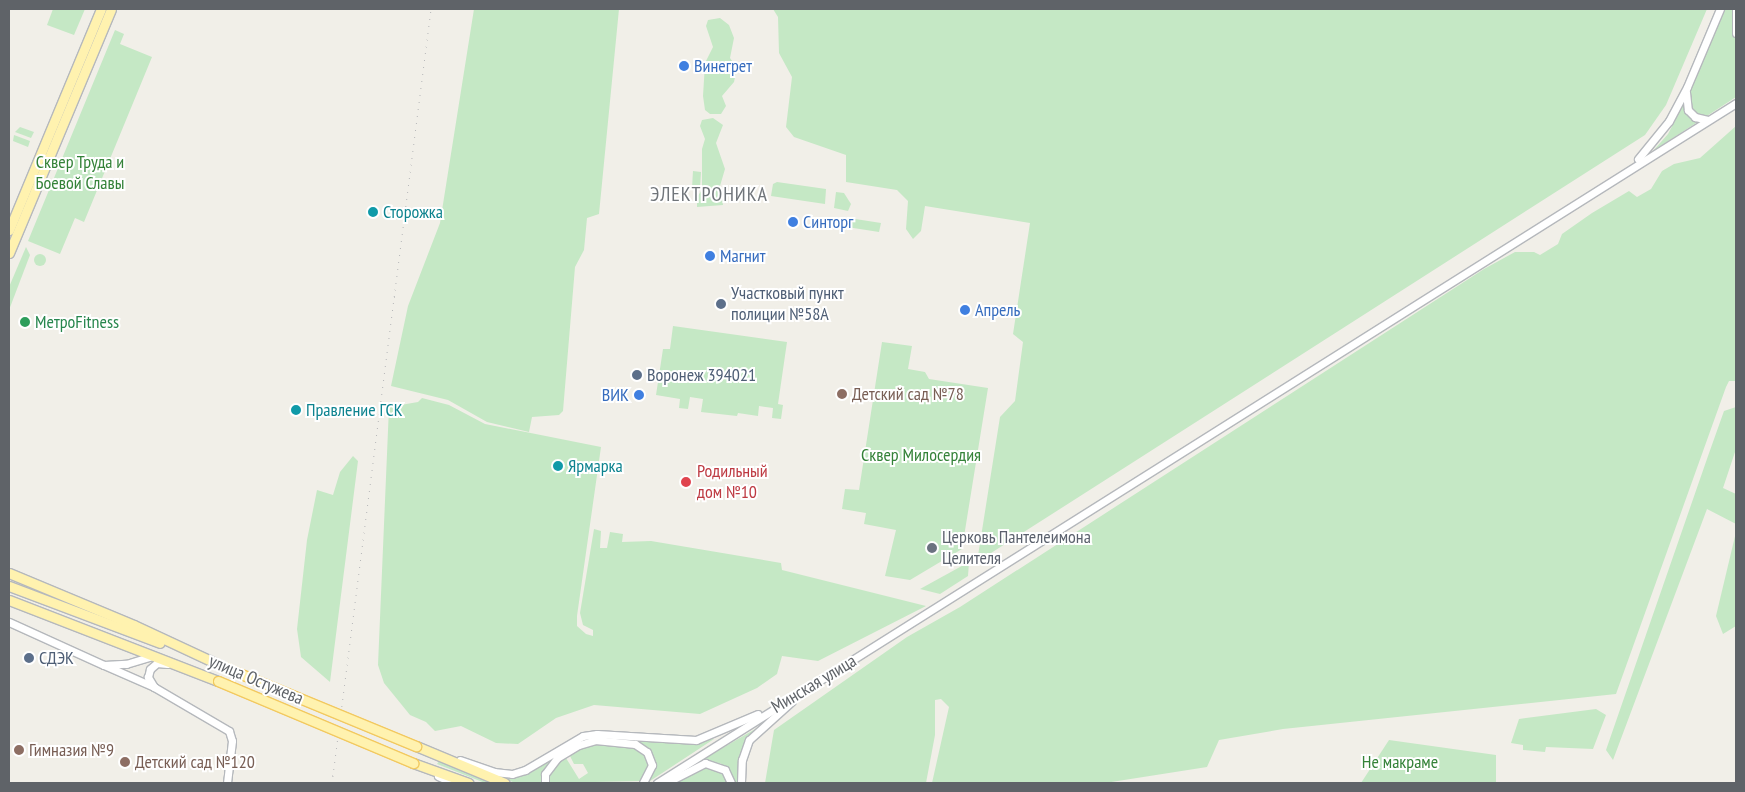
<!DOCTYPE html>
<html>
<head>
<meta charset="utf-8">
<style>
  body { margin:0 }
  #map { position:relative; width:1745px; height:792px; overflow:hidden; background:#f1efe8; font-family:"PT Sans Narrow",sans-serif }
  div>[style] { position:absolute }
  .green>* { inset:0; background:#c5e8c5 }
  .round { border-radius:50% }
  .roads { filter:drop-shadow(1px 0 #b5b8bc) drop-shadow(-1px 0 #b5b8bc) drop-shadow(0 1px #b5b8bc) drop-shadow(0 -1px #b5b8bc) }
  .minor>* { height:7px; margin:-3.5px; padding:0 3.5px; transform-origin:3.5px; border-radius:3.5px; background:#fff }
  .major>* { height:9px; margin:-4.5px; padding:0 4.5px; transform-origin:4.5px; border-radius:4.5px; background:#fff2af }
  .rail>* { height:1px; margin-top:-0.5px; transform-origin:0; background:repeating-linear-gradient(90deg,#b6b7b8 0 1px,transparent 0 7px) }
  .bridges { filter:drop-shadow(1px 0 #f2c960) drop-shadow(-1px 0 #f2c960) drop-shadow(0 1px #f2c960) drop-shadow(0 -1px #f2c960) }
  .major-bridge>* { height:9px; margin:-4.5px; padding:0 4.5px; transform-origin:4.5px; border-radius:4.5px; background:#fff2af }
  .dots>* { width:14px; height:14px; translate:-50% -50%; box-sizing:border-box; border:2px solid #fff; border-radius:50% }
  span { translate:-50% -50%; white-space:nowrap; text-align:center; line-height:1.15; -webkit-text-stroke:4px #fff; paint-order:stroke }
  .shop-label { font-size:18px; color:#366cbe }
  .left { translate:0 -50%; text-align:left }
  .right { translate:-100% -50%; text-align:right }
  .park-label { font-size:18px; color:#348238 }
  .culture-label { font-size:18px; color:#0d838f }
  .service-label { font-size:18px; color:#4e5e75 }
  .leisure-label { font-size:18px; color:#27864d }
  .education-label { font-size:18px; color:#785e54 }
  .health-label { font-size:18px; color:#be3a42 }
  .worship-label { font-size:18px; color:#5b616d }
  .street-label { font-size:18px; color:#5f6368 }
  .quarter-label { font-size:20px; color:#70757a; letter-spacing:1px }
  .frame { position:absolute; inset:0; border:10px solid #5f6368; pointer-events:none }
</style>
</head>
<body>
<div id="map">
  <div class="green">
    <i style="clip-path:polygon(53px 9px,85px 9px,74px 35px,47px 25px)"></i>
    <i style="clip-path:polygon(474px 9px,619px 9px,599px 214px,587px 218px,584px 250px,575px 267px,563px 411px,559px 415px,532px 417px,529px 432px,487px 422px,448px 400px,391px 386px,408px 306px,440px 223px)"></i>
    <i style="clip-path:polygon(773px 9px,1707px 9px,1666px 105px,1645px 135px,977px 562px,1000px 417px,1015px 401px,1023px 342px,1013px 334px,1030px 223px,925px 206px,921px 231px,913px 239px,906px 229px,908px 201px,897px 190px,846px 182px,846px 155px,794px 137px,786px 127px,792px 77px,779px 53px,778px 17px)"></i>
    <i style="clip-path:polygon(1723px 9px,1736px 9px,1736px 97px,1653px 151px,1668px 134px,1680px 111px)"></i>
    <i style="clip-path:polygon(720px 18px,729px 25px,734px 38px,730px 58px,737px 68px,734px 82px,722px 96px,726px 106px,721px 114px,710px 114px,705px 110px,703px 96px,705px 63px,713px 47px,706px 26px,708px 20px)"></i>
    <i style="clip-path:polygon(115px 30px,124px 34px,120px 44px,152px 57px,84px 222px,75px 218px,60px 254px,28px 241px)"></i>
    <i style="clip-path:polygon(713px 118px,723px 125px,716px 143px,725px 169px,720px 186px,723px 205px,697px 207px,697px 197px,702px 190px,702px 149px,705px 139px,700px 126px,702px 120px)"></i>
    <i style="clip-path:polygon(1736px 126px,1736px 381px,1729px 381px,1726px 387px,1616px 694px,1283px 729px,1219px 740px,1207px 767px,1105px 783px,932px 783px,949px 707px,941px 699px,935px 700px,935px 735px,926px 783px,765px 783px,774px 730px,907px 637px,960px 607px,1484px 269px,1515px 252px,1534px 252px,1540px 255px,1558px 244px,1562px 234px,1592px 213px,1629px 191px,1637px 197px,1651px 189px,1662px 171px,1674px 164px,1700px 158px)"></i>
    <i style="clip-path:polygon(20px 127px,34px 132px,31px 138px,15px 132px)"></i>
    <i style="clip-path:polygon(14px 135px,30px 141px,28px 147px,13px 141px)"></i>
    <i style="clip-path:polygon(693px 171px,701px 172px,700px 188px,692px 188px)"></i>
    <i style="clip-path:polygon(777px 182px,826px 189px,825px 204px,771px 196px,773px 184px)"></i>
    <i style="clip-path:polygon(836px 192px,844px 193px,851px 204px,848px 211px,834px 208px)"></i>
    <i style="clip-path:polygon(849px 218px,881px 223px,879px 232px,847px 227px)"></i>
    <i style="clip-path:polygon(26px 247px,30px 255px,9px 310px,9px 287px)"></i>
    <i class="round" style="left:34px;top:254px;width:12px;height:12px"></i>
    <i style="clip-path:polygon(673px 326px,787px 342px,778px 404px,783px 405px,781px 419px,772px 418px,773px 408px,759px 406px,758px 416px,738px 413px,737px 416px,701px 412px,703px 399px,690px 397px,688px 409px,679px 408px,680px 399px,656px 395px,663px 349px,670px 349px)"></i>
    <i style="clip-path:polygon(882px 342px,912px 346px,908px 369px,925px 372px,929px 379px,988px 388px,962px 549px,910px 580px,885px 576px,896px 530px,864px 524px,866px 513px,842px 509px,845px 489px,859px 490px)"></i>
    <i style="clip-path:polygon(422px 398px,449px 405px,485px 424px,601px 447px,577px 616px,577px 626px,586px 634px,593px 636px,593px 630px,583px 625px,580px 613px,594px 529px,601px 531px,600px 548px,607px 548px,610px 532px,623px 534px,622px 542px,651px 541px,781px 563px,782px 570px,926px 606px,818px 661px,782px 656px,777px 674px,757px 688px,700px 714px,594px 705px,556px 718px,518px 744px,496px 743px,461px 726px,435px 731px,426px 722px,410px 715px,384px 683px,378px 665px,389px 407px,418px 402px)"></i>
    <i style="clip-path:polygon(1736px 407px,1736px 449px,1723px 488px,1736px 494px,1736px 524px,1707px 509px,1613px 760px,1606px 750px,1708px 456px,1724px 411px)"></i>
    <i style="clip-path:polygon(353px 456px,358px 461px,330px 682px,301px 657px,297px 629px,307px 540px,317px 490px,333px 495px,340px 472px)"></i>
    <i style="clip-path:polygon(1736px 532px,1736px 626px,1723px 634px,1716px 616px)"></i>
    <i style="clip-path:polygon(969px 562px,968px 576px,940px 594px,920px 589px)"></i>
    <i style="clip-path:polygon(1596px 709px,1606px 715px,1593px 749px,1546px 747px,1545px 752px,1523px 750px,1523px 745px,1511px 743px,1519px 719px)"></i>
    <i style="clip-path:polygon(757px 728px,751px 733px,738px 783px,735px 783px,731px 772px,720px 763px,698px 762px)"></i>
    <i style="clip-path:polygon(607px 736px,673px 743px,714px 739px,650px 781px,654px 763px,647px 747px,599px 737px,584px 739px,551px 760px,542px 773px,542px 783px,515px 783px,497px 775px,512px 776px,585px 737px)"></i>
    <i style="clip-path:polygon(1389px 740px,1496px 755px,1496px 783px,1361px 783px)"></i>
    <i style="clip-path:polygon(593px 743px,635px 747px,648px 757px,649px 767px,642px 781px,548px 783px,548px 775px,562px 758px,566px 758px,579px 779px,588px 773px,583px 764px,574px 764px,569px 754px)"></i>
    <i style="clip-path:polygon(439px 761px,478px 777px,492px 783px,485px 783px,437px 764px)"></i>
    <i style="clip-path:polygon(705px 766px,721px 770px,729px 783px,673px 783px)"></i>
  </div>
  <div class="roads">
    <div class="minor">
      <i style="left:1736px;top:9px;width:24px;rotate:90deg"></i>
      <i style="left:1686px;top:92px;width:18px;rotate:84deg"></i>
      <i style="left:1688px;top:110px;width:10px;rotate:45deg"></i>
      <i style="left:1695px;top:117px;width:13px;rotate:13deg"></i>
      <i style="left:1638px;top:159px;width:49px;rotate:-50.8deg"></i>
      <i style="left:1669px;top:121px;width:38px;rotate:-62deg"></i>
      <i style="left:1687px;top:87px;width:85px;rotate:-67.1deg"></i>
      <i style="left:9px;top:622px;width:104px;rotate:24.4deg"></i>
      <i style="left:104px;top:665px;width:22px;rotate:-3deg"></i>
      <i style="left:126px;top:664px;width:27px;rotate:-17deg"></i>
      <i style="left:104px;top:665px;width:55px;rotate:23.7deg"></i>
      <i style="left:154px;top:687px;width:87px;rotate:30.4deg"></i>
      <i style="left:229px;top:731px;width:10px;rotate:73deg"></i>
      <i style="left:232px;top:741px;width:42px;rotate:96.8deg"></i>
      <i style="left:154px;top:687px;width:12px;rotate:-121deg"></i>
      <i style="left:148px;top:677px;width:8px;rotate:-76deg"></i>
      <i style="left:150px;top:669px;width:9px;rotate:-41deg"></i>
      <i style="left:157px;top:663px;width:10px;rotate:6deg"></i>
      <i style="left:460px;top:760px;width:36px;rotate:19deg"></i>
      <i style="left:494px;top:772px;width:18px;rotate:6deg"></i>
      <i style="left:512px;top:774px;width:14px;rotate:-17deg"></i>
      <i style="left:525px;top:770px;width:67px;rotate:-30.4deg"></i>
      <i style="left:583px;top:736px;width:14px;rotate:-8deg"></i>
      <i style="left:597px;top:734px;width:99px;rotate:3.5deg"></i>
      <i style="left:696px;top:740px;width:67px;rotate:-22.8deg"></i>
      <i style="left:438px;top:776px;width:17px;rotate:25deg"></i>
      <i style="left:545px;top:783px;width:9px;rotate:-90deg"></i>
      <i style="left:545px;top:774px;width:20px;rotate:-53deg"></i>
      <i style="left:557px;top:758px;width:26px;rotate:-31deg"></i>
      <i style="left:579px;top:745px;width:17px;rotate:-17deg"></i>
      <i style="left:595px;top:740px;width:40px;rotate:5.7deg"></i>
      <i style="left:635px;top:744px;width:14px;rotate:34deg"></i>
      <i style="left:647px;top:752px;width:14px;rotate:69deg"></i>
      <i style="left:652px;top:765px;width:20px;rotate:117deg"></i>
      <i style="left:657px;top:783px;width:1275px;rotate:-32.22deg"></i>
      <i style="left:666px;top:783px;width:44px;rotate:-27.1deg"></i>
      <i style="left:705px;top:763px;width:21px;rotate:19deg"></i>
      <i style="left:725px;top:770px;width:14px;rotate:65deg"></i>
      <i style="left:741px;top:783px;width:23px;rotate:-88deg"></i>
      <i style="left:742px;top:760px;width:21px;rotate:-71deg"></i>
      <i style="left:749px;top:740px;width:58px;rotate:-42.2deg"></i>
    </div>
    <div class="major">
      <i style="left:9px;top:230px;width:239px;rotate:-67.4deg"></i>
      <i style="left:9px;top:253px;width:264px;rotate:-67.3deg"></i>
      <i style="left:9px;top:573px;width:135px;rotate:22.6deg"></i>
      <i style="left:134px;top:625px;width:99px;rotate:25deg"></i>
      <i style="left:9px;top:586px;width:161px;rotate:20.7deg"></i>
      <i style="left:9px;top:600px;width:224px;rotate:21.2deg"></i>
      <i style="left:416px;top:746px;width:96px;rotate:22.6deg"></i>
      <i style="left:413px;top:763px;width:59px;rotate:19.7deg"></i>
    </div>
  </div>
  <div class="rail">
    <i style="left:332px;top:783px;width:780px;rotate:-82.71deg"></i>
  </div>
  <div class="bridges">
    <div class="major-bridge">
      <i style="left:224px;top:667px;width:208px;rotate:22.4deg"></i>
      <i style="left:218px;top:681px;width:212px;rotate:22.8deg"></i>
    </div>
  </div>
  <div class="dots">
    <i style="left:684px;top:66px;background:#3f7fe0"></i>
    <i style="left:373px;top:212px;background:#0f9aa8"></i>
    <i style="left:793px;top:222px;background:#3f7fe0"></i>
    <i style="left:710px;top:256px;background:#3f7fe0"></i>
    <i style="left:721px;top:304px;background:#5c6f8a"></i>
    <i style="left:965px;top:310px;background:#3f7fe0"></i>
    <i style="left:25px;top:322px;background:#2e9e5b"></i>
    <i style="left:637px;top:375px;background:#5c6f8a"></i>
    <i style="left:842px;top:394px;background:#8d6e63"></i>
    <i style="left:639px;top:395px;background:#3f7fe0"></i>
    <i style="left:296px;top:410px;background:#0f9aa8"></i>
    <i style="left:558px;top:466px;background:#0f9aa8"></i>
    <i style="left:686px;top:482px;background:#e0444e"></i>
    <i style="left:932px;top:548px;background:#6b7280"></i>
    <i style="left:29px;top:658px;background:#5c6f8a"></i>
    <i style="left:19px;top:750px;background:#8d6e63"></i>
    <i style="left:125px;top:762px;background:#8d6e63"></i>
  </div>
  <div class="shop-label">
    <span class="left" style="left:694px;top:66px">Винегрет</span>
    <span class="left" style="left:803px;top:222px">Синторг</span>
    <span class="left" style="left:720px;top:256px">Магнит</span>
    <span class="left" style="left:975px;top:310px">Апрель</span>
    <span class="right" style="left:629px;top:395px">ВИК</span>
  </div>
  <div class="park-label">
    <span style="left:80px;top:173px">Сквер Труда и<br>Боевой Славы</span>
    <span style="left:921px;top:455px">Сквер Милосердия</span>
    <span style="left:1400px;top:762px">Не макраме</span>
  </div>
  <div class="culture-label">
    <span class="left" style="left:383px;top:212px">Сторожка</span>
    <span class="left" style="left:306px;top:410px">Правление ГСК</span>
    <span class="left" style="left:568px;top:466px">Ярмарка</span>
  </div>
  <div class="service-label">
    <span class="left" style="left:731px;top:304px">Участковый пункт<br>полиции №58А</span>
    <span class="left" style="left:647px;top:375px">Воронеж 394021</span>
    <span class="left" style="left:39px;top:658px">СДЭК</span>
  </div>
  <div class="leisure-label">
    <span class="left" style="left:35px;top:322px">МетроFitness</span>
  </div>
  <div class="education-label">
    <span class="left" style="left:852px;top:394px">Детский сад №78</span>
    <span class="left" style="left:29px;top:750px">Гимназия №9</span>
    <span class="left" style="left:135px;top:762px">Детский сад №120</span>
  </div>
  <div class="health-label">
    <span class="left" style="left:697px;top:482px">Родильный<br>дом №10</span>
  </div>
  <div class="worship-label">
    <span class="left" style="left:942px;top:548px">Церковь Пантелеимона<br>Целителя</span>
  </div>
  <div class="street-label">
    <span style="left:256px;top:680px;rotate:23deg">улица Остужева</span>
    <span style="left:814px;top:684px;rotate:-31deg">Минская улица</span>
  </div>
  <div class="quarter-label">
    <span style="left:709px;top:194px">ЭЛЕКТРОНИКА</span>
  </div>
  <div class="frame"></div>
</div>
</body>
</html>
